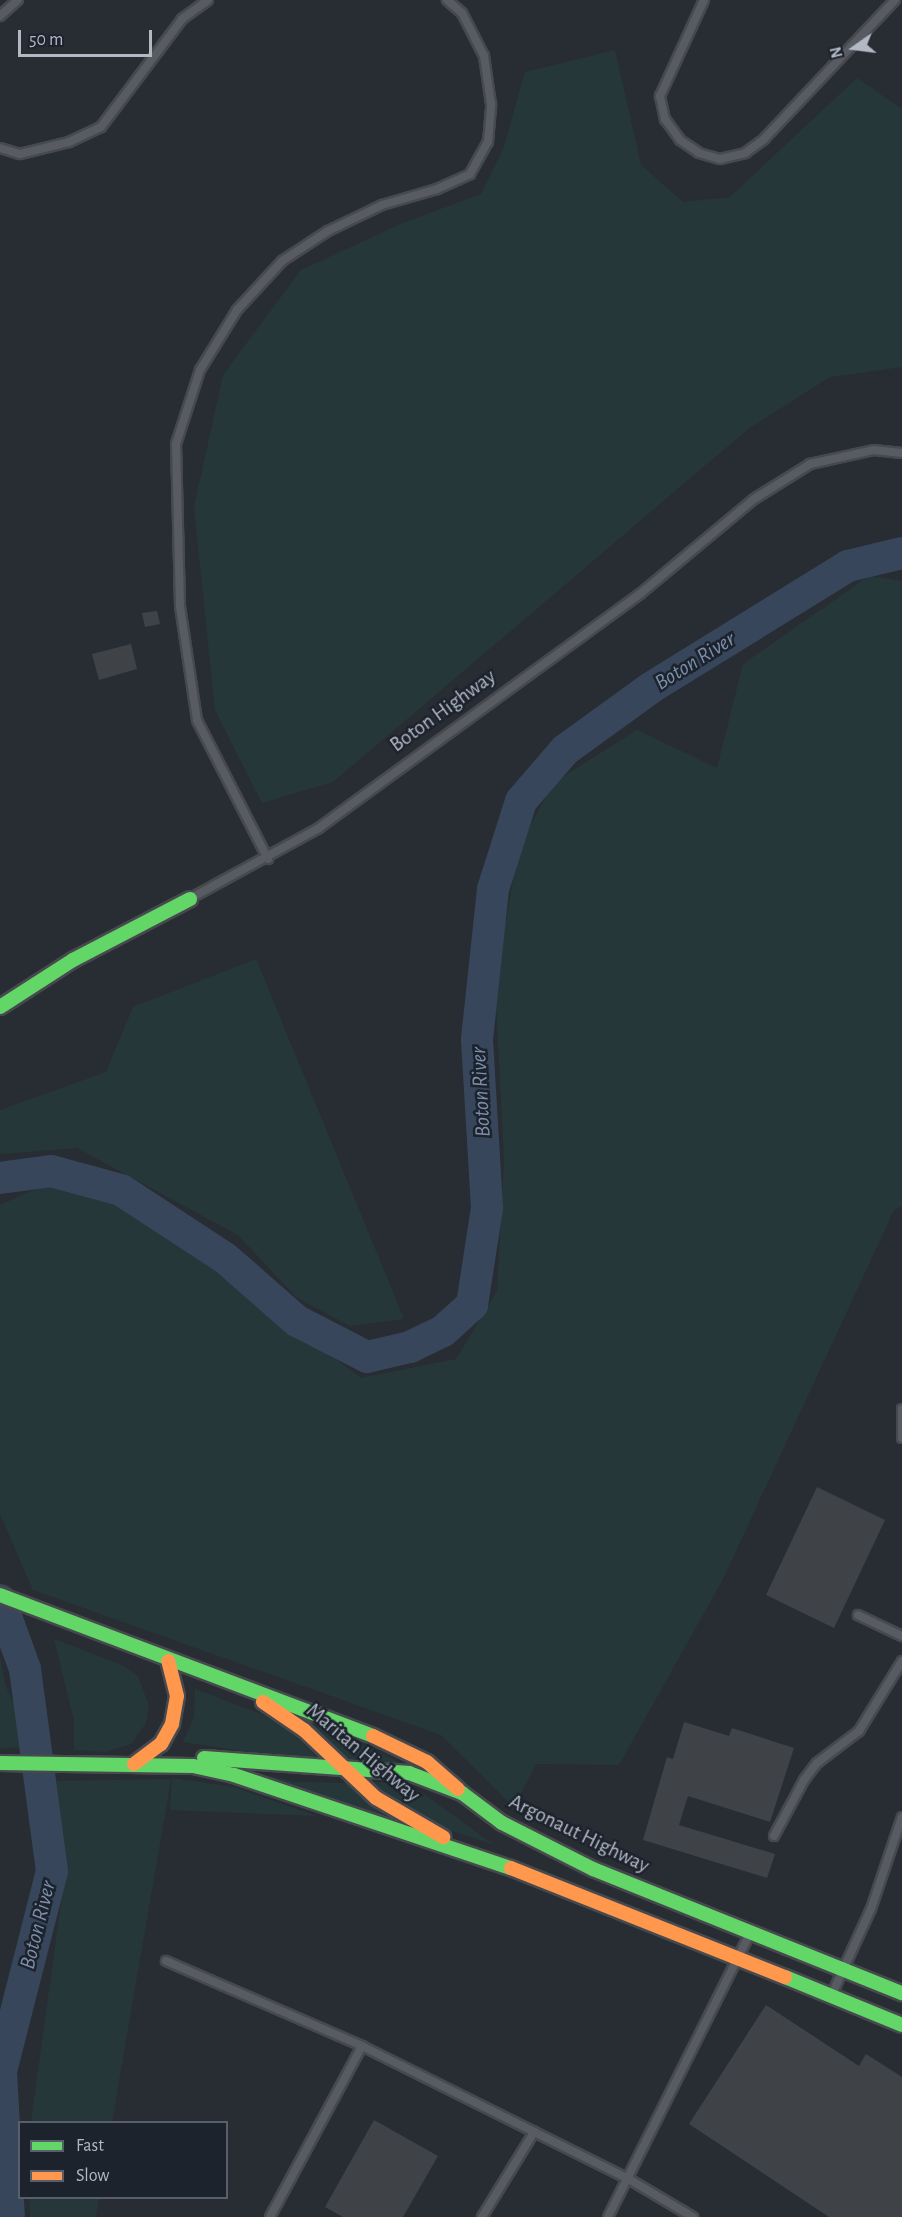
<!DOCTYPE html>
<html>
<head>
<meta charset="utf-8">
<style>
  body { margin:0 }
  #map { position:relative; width:902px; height:2217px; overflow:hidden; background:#282d33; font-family:"Alegreya Sans",sans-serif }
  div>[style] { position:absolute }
  .green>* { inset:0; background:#263739 }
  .river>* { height:32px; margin:-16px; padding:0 16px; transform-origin:16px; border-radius:16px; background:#38465c }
  .building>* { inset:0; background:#3f4348 }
  .roads { filter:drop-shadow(2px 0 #46494e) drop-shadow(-2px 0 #46494e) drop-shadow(0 2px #46494e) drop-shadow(0 -2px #46494e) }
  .lane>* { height:8px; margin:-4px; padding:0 4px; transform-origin:4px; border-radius:4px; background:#585b62 }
  .fast>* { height:14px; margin:-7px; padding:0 7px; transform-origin:7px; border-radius:7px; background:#63d668 }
  .slow>* { height:14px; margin:-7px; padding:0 7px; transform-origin:7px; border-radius:7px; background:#ff974d }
  span { translate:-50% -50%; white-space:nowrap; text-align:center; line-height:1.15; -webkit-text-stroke:5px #1c232d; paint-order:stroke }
  .street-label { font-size:21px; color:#b2b9c5 }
  .water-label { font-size:22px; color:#7c8faa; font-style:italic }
  .legend { position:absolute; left:18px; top:2121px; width:210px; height:78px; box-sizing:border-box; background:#1c232d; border:2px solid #585f6a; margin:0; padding:8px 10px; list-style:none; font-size:18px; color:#b2b9c5 }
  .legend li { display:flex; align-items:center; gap:12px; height:30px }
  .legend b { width:30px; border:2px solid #585f6a }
  .north { position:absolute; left:824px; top:18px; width:60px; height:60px; -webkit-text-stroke:4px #1c232d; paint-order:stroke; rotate:256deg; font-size:16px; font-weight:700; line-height:24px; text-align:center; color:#b2b9c5 }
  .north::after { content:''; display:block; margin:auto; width:21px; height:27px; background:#b2b9c5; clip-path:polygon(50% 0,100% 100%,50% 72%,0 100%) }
  .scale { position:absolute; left:18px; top:30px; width:134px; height:27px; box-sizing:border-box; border:3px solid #b2b9c5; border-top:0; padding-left:8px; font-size:18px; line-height:21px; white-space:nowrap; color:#b2b9c5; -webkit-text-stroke:4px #1c232d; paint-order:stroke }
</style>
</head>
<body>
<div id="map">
  <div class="green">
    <i style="clip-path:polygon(615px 50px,641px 165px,683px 202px,730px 197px,857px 78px,902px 109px,902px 367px,830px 377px,748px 429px,333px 782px,262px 803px,215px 710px,194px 507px,223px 375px,301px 270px,405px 222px,481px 194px,504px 147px,525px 72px)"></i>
    <i style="clip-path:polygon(869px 576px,902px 581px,902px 1206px,894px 1210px,723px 1579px,619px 1765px,536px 1764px,514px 1807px,441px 1735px,33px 1590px,0 1514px,0 1205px,50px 1183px,117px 1202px,216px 1269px,361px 1378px,456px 1359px,497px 1291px,504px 1160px,495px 983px,519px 847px,553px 783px,637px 730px,717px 768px,743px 664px)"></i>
    <i style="clip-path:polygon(256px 959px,404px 1319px,350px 1326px,296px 1297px,238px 1235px,77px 1148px,0 1154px,0 1110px,106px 1072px,133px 1007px)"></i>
    <i style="clip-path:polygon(54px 1639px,122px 1665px,138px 1676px,149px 1706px,146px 1723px,131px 1744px,105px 1752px,74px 1750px,74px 1721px)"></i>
    <i style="clip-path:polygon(0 1656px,5px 1684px,32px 1747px,0 1748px)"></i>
    <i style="clip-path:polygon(195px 1689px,259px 1713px,290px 1731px,323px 1763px,183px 1742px,194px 1717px)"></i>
    <i style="clip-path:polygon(290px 1715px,382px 1753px,412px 1770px,346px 1762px)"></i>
    <i style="clip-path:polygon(264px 1774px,294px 1782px,347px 1783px,397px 1825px)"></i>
    <i style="clip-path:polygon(172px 1778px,234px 1787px,317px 1816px,170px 1810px)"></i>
    <i style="clip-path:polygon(171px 1779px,112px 2122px,31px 2122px,63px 1889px,51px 1781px)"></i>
    <i style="clip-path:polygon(366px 1782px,392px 1783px,420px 1791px,494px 1845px,425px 1822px)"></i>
    <i style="clip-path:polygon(30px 2198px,99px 2198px,96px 2217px,30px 2217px)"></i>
  </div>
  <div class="river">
    <i style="left:0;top:1178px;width:51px;rotate:-7.8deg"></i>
    <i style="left:51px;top:1171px;width:73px;rotate:15.2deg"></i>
    <i style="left:121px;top:1190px;width:124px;rotate:33.2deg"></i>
    <i style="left:225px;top:1258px;width:96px;rotate:41.2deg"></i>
    <i style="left:297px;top:1321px;width:79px;rotate:27.2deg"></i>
    <i style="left:367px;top:1357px;width:44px;rotate:-13.1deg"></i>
    <i style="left:410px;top:1347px;width:37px;rotate:-26deg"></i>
    <i style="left:443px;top:1331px;width:39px;rotate:-42deg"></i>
    <i style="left:472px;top:1305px;width:98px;rotate:-81.2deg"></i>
    <i style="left:487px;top:1208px;width:169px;rotate:-93.4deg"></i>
    <i style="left:477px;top:1039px;width:151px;rotate:-83.9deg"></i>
    <i style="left:493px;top:889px;width:92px;rotate:-72.3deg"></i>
    <i style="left:521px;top:801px;width:67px;rotate:-49.2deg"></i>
    <i style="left:565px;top:750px;width:107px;rotate:-35.9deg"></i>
    <i style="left:652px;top:687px;width:230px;rotate:-31.7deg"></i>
    <i style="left:848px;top:566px;width:56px;rotate:-13.5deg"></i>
    <i style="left:0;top:1600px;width:73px;rotate:70.1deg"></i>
    <i style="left:25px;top:1669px;width:204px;rotate:82.4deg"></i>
    <i style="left:52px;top:1871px;width:206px;rotate:104.3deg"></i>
    <i style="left:1px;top:2071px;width:146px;rotate:86.9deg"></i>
  </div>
  <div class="building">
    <i style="clip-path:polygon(157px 611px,160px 624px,145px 627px,142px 613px)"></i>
    <i style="clip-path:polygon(131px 644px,137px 669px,99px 680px,92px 654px)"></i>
    <i style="clip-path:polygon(817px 1487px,885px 1520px,834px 1628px,766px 1595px)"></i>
    <i style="clip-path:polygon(684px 1722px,729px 1736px,732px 1728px,794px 1748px,770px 1822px,688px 1796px,679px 1825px,775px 1854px,767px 1878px,643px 1840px,667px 1757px,673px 1759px)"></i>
    <i style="clip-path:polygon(766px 2005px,859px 2066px,866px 2054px,902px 2077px,902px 2217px,829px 2217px,689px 2124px)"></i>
    <i style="clip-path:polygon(374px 2120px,438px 2156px,403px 2217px,343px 2217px,325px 2207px)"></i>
  </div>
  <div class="roads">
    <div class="lane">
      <i style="left:704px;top:0;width:106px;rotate:114.6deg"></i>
      <i style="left:660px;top:96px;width:24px;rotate:78deg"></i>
      <i style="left:665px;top:119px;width:26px;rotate:54deg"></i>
      <i style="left:680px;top:140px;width:23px;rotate:34deg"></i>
      <i style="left:699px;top:153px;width:22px;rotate:16deg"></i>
      <i style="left:720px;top:159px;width:26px;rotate:-13deg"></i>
      <i style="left:745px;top:153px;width:24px;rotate:-36deg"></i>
      <i style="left:764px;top:139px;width:191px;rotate:-46.7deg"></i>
      <i style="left:0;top:16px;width:24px;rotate:-42deg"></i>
      <i style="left:0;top:148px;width:21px;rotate:17deg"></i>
      <i style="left:20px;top:154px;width:50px;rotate:-13.8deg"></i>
      <i style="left:69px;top:142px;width:35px;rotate:-25deg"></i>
      <i style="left:101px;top:127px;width:135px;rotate:-53.1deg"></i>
      <i style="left:182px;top:19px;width:32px;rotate:-36deg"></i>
      <i style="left:268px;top:859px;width:156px;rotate:-117.1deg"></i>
      <i style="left:197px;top:720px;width:115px;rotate:-98.5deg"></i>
      <i style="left:180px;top:606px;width:162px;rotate:-91.4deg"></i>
      <i style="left:176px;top:444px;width:78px;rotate:-72deg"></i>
      <i style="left:200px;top:370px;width:70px;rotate:-58.3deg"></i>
      <i style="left:237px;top:310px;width:67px;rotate:-47.4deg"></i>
      <i style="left:282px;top:261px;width:55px;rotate:-33.1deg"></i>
      <i style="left:328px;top:231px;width:60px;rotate:-25.7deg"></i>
      <i style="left:382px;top:205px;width:57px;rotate:-16.2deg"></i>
      <i style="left:437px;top:189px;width:36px;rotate:-24deg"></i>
      <i style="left:470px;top:174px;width:37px;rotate:-61deg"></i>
      <i style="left:488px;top:142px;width:38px;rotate:-85deg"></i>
      <i style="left:491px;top:104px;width:49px;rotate:-98.3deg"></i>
      <i style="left:484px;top:56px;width:48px;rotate:-117.1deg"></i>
      <i style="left:462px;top:13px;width:20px;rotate:-139deg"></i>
      <i style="left:191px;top:898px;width:146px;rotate:-28.7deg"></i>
      <i style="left:319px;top:828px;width:397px;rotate:-36.1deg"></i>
      <i style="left:640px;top:594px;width:148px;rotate:-39.8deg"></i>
      <i style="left:754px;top:499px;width:66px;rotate:-32deg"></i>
      <i style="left:810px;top:464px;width:66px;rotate:-12.3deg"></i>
      <i style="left:874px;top:450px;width:28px;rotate:6deg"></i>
      <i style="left:902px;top:1409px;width:29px;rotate:90deg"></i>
      <i style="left:858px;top:1615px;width:49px;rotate:25.5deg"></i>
      <i style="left:774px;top:1836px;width:64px;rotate:-61.8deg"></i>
      <i style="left:804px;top:1780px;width:21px;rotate:-53deg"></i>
      <i style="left:817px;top:1763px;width:53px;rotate:-37.3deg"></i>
      <i style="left:859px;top:1731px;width:82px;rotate:-58.4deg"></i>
      <i style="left:166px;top:1961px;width:214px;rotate:23.4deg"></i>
      <i style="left:362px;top:2046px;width:296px;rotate:26.5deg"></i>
      <i style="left:627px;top:2178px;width:77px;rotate:30.6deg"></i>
      <i style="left:832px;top:1994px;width:94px;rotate:-65.4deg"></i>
      <i style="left:871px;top:1909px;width:97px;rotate:-71.4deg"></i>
      <i style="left:270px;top:2217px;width:194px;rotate:-61.7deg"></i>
      <i style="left:482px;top:2217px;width:100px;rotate:-58.5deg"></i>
      <i style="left:608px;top:2217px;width:317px;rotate:-63.4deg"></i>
    </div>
    <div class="fast">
      <i style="left:0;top:1007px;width:87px;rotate:-32.8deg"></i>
      <i style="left:73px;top:960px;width:132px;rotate:-27.5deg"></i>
      <i style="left:0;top:1595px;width:399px;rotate:20.7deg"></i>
      <i style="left:204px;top:1758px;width:206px;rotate:4.2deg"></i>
      <i style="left:409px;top:1773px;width:57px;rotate:20.7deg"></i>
      <i style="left:462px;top:1793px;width:50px;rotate:36.9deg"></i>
      <i style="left:502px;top:1823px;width:102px;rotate:26.8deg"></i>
      <i style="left:593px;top:1869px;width:333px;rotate:21.9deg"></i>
      <i style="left:0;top:1763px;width:193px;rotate:0.9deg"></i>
      <i style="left:193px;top:1766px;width:42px;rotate:12.4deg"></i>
      <i style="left:234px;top:1775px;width:292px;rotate:18.6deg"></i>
      <i style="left:785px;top:1977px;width:126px;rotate:22.3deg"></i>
    </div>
    <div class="slow">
      <i style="left:263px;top:1702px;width:50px;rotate:34.3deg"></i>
      <i style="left:304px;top:1730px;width:99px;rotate:43.4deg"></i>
      <i style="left:376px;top:1798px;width:78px;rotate:30.2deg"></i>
      <i style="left:373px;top:1736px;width:60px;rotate:25.7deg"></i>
      <i style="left:427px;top:1762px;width:41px;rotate:41.1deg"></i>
      <i style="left:134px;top:1764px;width:34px;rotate:-37deg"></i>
      <i style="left:161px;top:1744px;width:23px;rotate:-61deg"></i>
      <i style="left:172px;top:1724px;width:28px;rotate:-80deg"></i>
      <i style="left:177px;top:1696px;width:36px;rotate:-104deg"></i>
      <i style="left:511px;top:1868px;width:295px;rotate:21.7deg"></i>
    </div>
  </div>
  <div class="street-label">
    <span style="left:443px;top:711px;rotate:-36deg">Boton Highway</span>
    <span style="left:363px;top:1753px;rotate:40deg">Maritan Highway</span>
    <span style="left:579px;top:1834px;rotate:26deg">Argonaut Highway</span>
  </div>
  <div class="water-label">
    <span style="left:695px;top:661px;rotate:-32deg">Boton River</span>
    <span style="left:481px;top:1092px;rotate:-93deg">Boton River</span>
    <span style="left:38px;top:1925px;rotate:-76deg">Boton River</span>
  </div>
  <ul class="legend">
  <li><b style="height:8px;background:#63d668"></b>Fast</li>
  <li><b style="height:8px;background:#ff974d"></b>Slow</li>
  </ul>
  <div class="north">N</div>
  <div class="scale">50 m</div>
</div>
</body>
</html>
